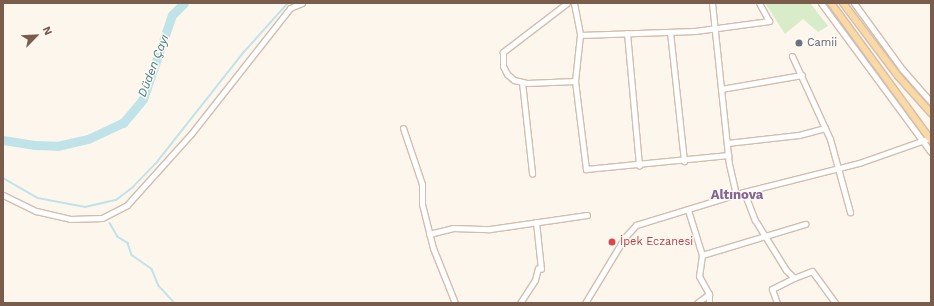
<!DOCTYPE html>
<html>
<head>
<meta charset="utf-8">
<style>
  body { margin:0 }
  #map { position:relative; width:934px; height:306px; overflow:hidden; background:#fdf6ec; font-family:"Work Sans",sans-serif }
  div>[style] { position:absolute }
  .green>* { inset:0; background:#d8ecc9 }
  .stream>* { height:1.5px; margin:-0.75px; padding:0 0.75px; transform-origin:0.75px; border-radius:0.75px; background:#bfe3e8 }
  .river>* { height:9px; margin:-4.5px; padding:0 4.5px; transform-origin:4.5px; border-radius:4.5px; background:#bfe3e8 }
  .roads { filter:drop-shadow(1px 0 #d1beb0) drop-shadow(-1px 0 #d1beb0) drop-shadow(0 1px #d1beb0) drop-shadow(0 -1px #d1beb0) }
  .minor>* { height:5px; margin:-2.5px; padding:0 2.5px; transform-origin:2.5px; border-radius:2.5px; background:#fff }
  .major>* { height:6px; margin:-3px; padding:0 3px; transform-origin:3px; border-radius:3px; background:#fbd9a5 }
  .dots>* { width:11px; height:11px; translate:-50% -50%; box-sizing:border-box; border:2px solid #fffaf3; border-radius:50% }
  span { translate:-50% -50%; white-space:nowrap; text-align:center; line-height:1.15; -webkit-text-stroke:3px #fffaf3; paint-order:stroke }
  .worship-label { font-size:11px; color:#5b616d }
  .left { translate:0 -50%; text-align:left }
  .health-label { font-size:11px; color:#be3a42 }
  .water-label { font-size:12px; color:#437c86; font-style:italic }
  .quarter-label { font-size:13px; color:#846695; font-weight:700 }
  .frame { position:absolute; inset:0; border:4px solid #7a5c4d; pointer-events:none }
  .north { position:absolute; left:16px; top:16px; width:40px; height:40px; -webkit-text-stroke:3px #fffaf3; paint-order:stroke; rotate:66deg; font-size:11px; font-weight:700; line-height:16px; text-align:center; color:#7a5c4d }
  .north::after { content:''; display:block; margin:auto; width:14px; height:18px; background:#7a5c4d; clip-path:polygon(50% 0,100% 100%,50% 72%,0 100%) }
</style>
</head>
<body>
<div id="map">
  <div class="green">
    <i style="clip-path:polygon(765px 3px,810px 3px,828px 26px,818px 32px,803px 19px,785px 34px)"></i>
  </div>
  <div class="stream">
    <i style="left:3px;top:178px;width:40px;rotate:29.7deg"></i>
    <i style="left:38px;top:198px;width:48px;rotate:10.8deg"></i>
    <i style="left:85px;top:207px;width:32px;rotate:-13deg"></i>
    <i style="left:116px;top:200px;width:21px;rotate:-37deg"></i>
    <i style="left:133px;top:187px;width:35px;rotate:-46deg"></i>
    <i style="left:157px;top:162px;width:140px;rotate:-51.7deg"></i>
    <i style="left:244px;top:52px;width:66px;rotate:-48.1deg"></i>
    <i style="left:110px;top:223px;width:16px;rotate:60deg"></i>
    <i style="left:118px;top:237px;width:12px;rotate:31deg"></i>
    <i style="left:128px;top:243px;width:13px;rotate:72deg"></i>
    <i style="left:132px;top:255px;width:24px;rotate:35deg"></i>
    <i style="left:152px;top:269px;width:18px;rotate:68deg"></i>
    <i style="left:159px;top:286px;width:23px;rotate:47deg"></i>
  </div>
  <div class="river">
    <i style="left:3px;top:140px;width:31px;rotate:9deg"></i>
    <i style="left:34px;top:145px;width:23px;rotate:2deg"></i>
    <i style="left:57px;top:146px;width:32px;rotate:-13deg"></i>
    <i style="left:88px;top:139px;width:38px;rotate:-25deg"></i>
    <i style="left:123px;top:123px;width:31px;rotate:-50deg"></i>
    <i style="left:143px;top:99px;width:89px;rotate:-71deg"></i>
    <i style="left:172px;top:15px;width:17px;rotate:-45deg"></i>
  </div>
  <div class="roads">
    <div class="minor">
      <i style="left:567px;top:3px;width:81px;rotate:142.6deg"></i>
      <i style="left:503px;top:52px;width:14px;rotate:90deg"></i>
      <i style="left:503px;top:66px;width:9px;rotate:63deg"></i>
      <i style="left:507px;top:74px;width:9px;rotate:41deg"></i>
      <i style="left:514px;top:80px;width:13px;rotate:13deg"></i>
      <i style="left:527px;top:83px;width:48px;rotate:-2.4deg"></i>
      <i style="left:574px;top:3px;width:33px;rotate:79deg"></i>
      <i style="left:580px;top:35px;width:46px;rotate:96.2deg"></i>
      <i style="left:575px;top:81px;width:89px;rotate:82.9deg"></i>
      <i style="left:586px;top:169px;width:143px;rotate:-5.6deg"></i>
      <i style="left:712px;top:3px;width:162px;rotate:84deg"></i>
      <i style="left:729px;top:164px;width:32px;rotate:77deg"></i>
      <i style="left:821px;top:3px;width:185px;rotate:53.6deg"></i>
      <i style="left:854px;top:3px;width:82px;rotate:54deg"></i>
      <i style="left:902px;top:69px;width:44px;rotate:48.7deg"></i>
      <i style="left:670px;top:32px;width:130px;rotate:83.8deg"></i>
      <i style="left:627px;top:33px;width:133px;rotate:84.8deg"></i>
      <i style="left:580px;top:35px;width:115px;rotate:-2deg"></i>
      <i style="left:695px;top:31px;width:75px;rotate:-7.7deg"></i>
      <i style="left:769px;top:21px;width:21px;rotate:-119deg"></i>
      <i style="left:792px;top:56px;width:91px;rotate:65.4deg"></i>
      <i style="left:830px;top:139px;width:76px;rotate:74.7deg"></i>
      <i style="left:522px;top:82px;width:92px;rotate:83.7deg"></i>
      <i style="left:721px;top:89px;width:82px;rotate:-9.8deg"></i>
      <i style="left:403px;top:128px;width:59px;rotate:71.3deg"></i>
      <i style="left:422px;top:184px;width:20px;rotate:90deg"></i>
      <i style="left:422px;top:204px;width:45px;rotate:76deg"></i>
      <i style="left:433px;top:248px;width:59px;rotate:68.2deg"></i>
      <i style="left:727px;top:143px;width:72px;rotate:-6.3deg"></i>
      <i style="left:799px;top:135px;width:27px;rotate:-15deg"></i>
      <i style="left:744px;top:192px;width:30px;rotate:69deg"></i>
      <i style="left:755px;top:220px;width:59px;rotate:58.2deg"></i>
      <i style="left:786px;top:270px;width:11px;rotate:45deg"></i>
      <i style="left:794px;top:278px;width:19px;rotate:-21deg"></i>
      <i style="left:812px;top:271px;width:39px;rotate:54deg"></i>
      <i style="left:3px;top:195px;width:37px;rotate:26deg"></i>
      <i style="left:36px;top:211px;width:35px;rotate:13deg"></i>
      <i style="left:70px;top:219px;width:32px;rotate:-2deg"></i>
      <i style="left:102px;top:218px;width:28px;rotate:-27deg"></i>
      <i style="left:127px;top:205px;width:96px;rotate:-48deg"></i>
      <i style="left:191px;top:134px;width:160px;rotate:-51.8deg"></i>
      <i style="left:290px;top:8px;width:13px;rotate:-23deg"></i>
      <i style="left:688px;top:210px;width:47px;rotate:72.7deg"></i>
      <i style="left:702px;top:255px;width:21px;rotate:98deg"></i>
      <i style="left:699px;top:276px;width:21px;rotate:61deg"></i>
      <i style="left:709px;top:294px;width:9px;rotate:90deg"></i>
      <i style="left:536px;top:222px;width:47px;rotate:83.9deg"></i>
      <i style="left:429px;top:234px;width:25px;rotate:-14deg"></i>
      <i style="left:453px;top:228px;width:37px;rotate:2deg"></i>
      <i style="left:490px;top:229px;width:98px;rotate:-8.2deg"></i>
      <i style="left:702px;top:255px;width:108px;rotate:-16.8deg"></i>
      <i style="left:520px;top:303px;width:27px;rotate:-57deg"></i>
      <i style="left:535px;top:280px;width:12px;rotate:-76deg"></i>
      <i style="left:585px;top:303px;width:77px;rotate:-58.8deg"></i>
      <i style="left:625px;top:237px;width:16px;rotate:-47deg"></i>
      <i style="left:636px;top:225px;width:113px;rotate:-17deg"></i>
      <i style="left:744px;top:192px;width:119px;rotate:-14.2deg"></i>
      <i style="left:859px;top:163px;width:75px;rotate:-19.4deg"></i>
      <i style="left:697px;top:303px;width:15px;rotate:-37deg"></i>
      <i style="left:777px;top:303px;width:15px;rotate:-110deg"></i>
      <i style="left:772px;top:289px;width:25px;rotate:-27deg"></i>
    </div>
    <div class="major">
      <i style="left:831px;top:3px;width:170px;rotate:53.9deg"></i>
      <i style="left:843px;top:3px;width:91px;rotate:53deg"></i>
      <i style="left:898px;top:76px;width:50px;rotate:48.3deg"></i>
    </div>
  </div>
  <div class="dots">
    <i style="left:799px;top:43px;background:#6b7280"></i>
    <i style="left:612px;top:242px;background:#e0444e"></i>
  </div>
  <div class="worship-label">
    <span class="left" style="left:807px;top:43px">Camii</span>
  </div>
  <div class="health-label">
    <span class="left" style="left:620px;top:242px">İpek Eczanesi</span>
  </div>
  <div class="water-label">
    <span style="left:154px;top:66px;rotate:-69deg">Düden Çayı</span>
  </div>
  <div class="quarter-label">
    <span style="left:737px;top:195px">Altınova</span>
  </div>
  <div class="frame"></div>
  <div class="north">N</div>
</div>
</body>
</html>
